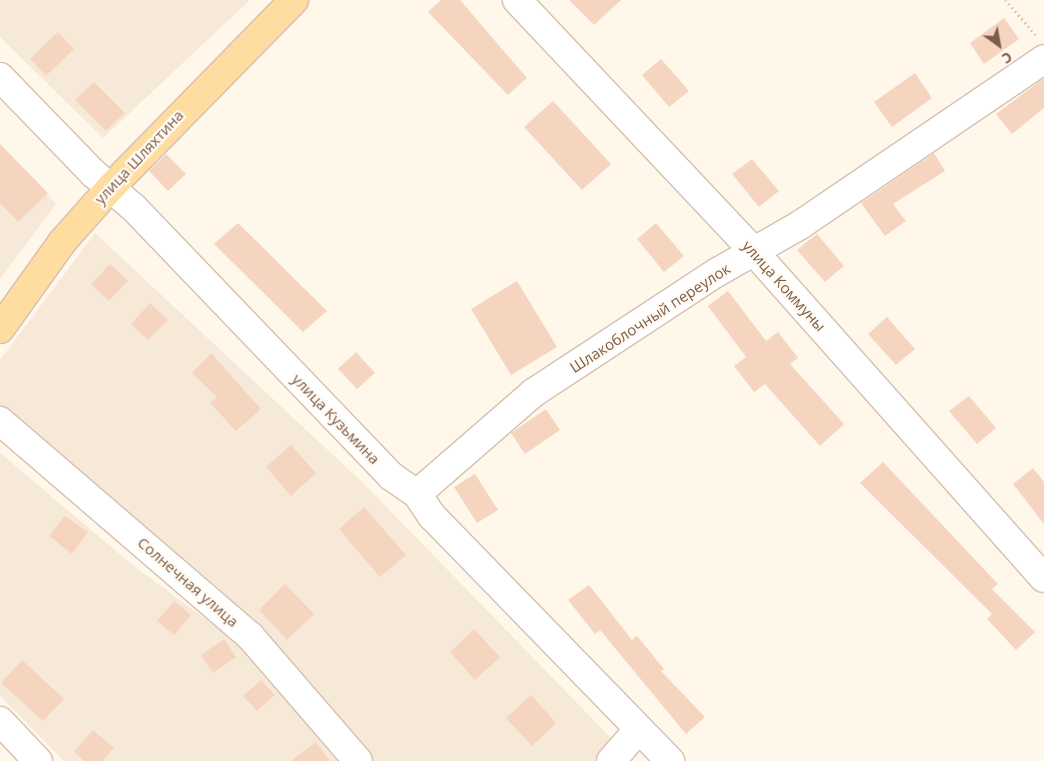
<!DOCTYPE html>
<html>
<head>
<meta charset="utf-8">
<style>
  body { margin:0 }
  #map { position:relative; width:1044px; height:761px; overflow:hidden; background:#fef7ea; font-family:"Open Sans",sans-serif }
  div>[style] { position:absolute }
  .residential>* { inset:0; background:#f7e9d8 }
  .building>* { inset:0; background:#f6d5c0 }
  .path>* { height:3px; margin-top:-1.5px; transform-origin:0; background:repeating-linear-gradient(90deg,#dcb8a1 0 1px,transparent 0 5px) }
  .roads { filter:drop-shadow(1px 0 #d5c0b1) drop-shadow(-1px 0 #d5c0b1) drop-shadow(0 1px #d5c0b1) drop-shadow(0 -1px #d5c0b1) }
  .minor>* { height:28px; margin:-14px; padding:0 14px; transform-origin:14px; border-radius:14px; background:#fff }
  .major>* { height:28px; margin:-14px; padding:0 14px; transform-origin:14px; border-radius:14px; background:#ffdca0 }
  span { translate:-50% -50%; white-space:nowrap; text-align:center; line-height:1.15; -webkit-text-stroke:4.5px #fffaf2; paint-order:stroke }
  .street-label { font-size:15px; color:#7c5c4a }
  .north { position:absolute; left:974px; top:20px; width:50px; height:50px; -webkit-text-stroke:4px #fffaf2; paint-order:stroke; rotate:148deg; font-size:14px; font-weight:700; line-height:20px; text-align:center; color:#7c5c4a }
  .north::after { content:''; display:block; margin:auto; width:18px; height:22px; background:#7c5c4a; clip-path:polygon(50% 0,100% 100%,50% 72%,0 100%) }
</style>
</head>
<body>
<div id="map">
  <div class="residential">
    <i style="clip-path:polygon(0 0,250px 0,103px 138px,0 37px)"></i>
    <i style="clip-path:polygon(0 145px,56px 204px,0 279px)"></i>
    <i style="clip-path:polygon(95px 233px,363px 483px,615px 742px,596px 761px,370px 761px,218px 588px,0 407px,0 360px)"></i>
    <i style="clip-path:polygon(0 453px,135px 567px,246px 649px,340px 761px,64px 761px,0 696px)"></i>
  </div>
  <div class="building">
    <i style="clip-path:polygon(441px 0,460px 0,527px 78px,508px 95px,428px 12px)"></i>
    <i style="clip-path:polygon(569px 0,621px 0,594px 25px)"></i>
    <i style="clip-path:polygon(1004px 18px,1019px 39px,984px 64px,970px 43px)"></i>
    <i style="clip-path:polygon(58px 32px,74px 49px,46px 76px,30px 59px)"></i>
    <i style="clip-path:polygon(661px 59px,689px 91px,669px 107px,642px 75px)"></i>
    <i style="clip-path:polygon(915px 73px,932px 98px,892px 127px,874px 102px)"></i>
    <i style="clip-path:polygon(1044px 78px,1044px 108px,1012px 134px,996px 114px)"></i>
    <i style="clip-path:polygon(94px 82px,125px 113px,106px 131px,75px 100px)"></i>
    <i style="clip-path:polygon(553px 101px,611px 164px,582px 190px,524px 127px)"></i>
    <i style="clip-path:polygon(0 144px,48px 193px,18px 222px,0 203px)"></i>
    <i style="clip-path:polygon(934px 153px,945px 171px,893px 204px,906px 221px,885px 236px,861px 203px)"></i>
    <i style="clip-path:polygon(166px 154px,186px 174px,168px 191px,149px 171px)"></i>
    <i style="clip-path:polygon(752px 159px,779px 191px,759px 207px,732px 174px)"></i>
    <i style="clip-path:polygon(238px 223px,327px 311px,303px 332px,214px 244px)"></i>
    <i style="clip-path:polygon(656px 223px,684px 256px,664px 272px,637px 239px)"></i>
    <i style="clip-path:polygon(817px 234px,844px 266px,825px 282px,797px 250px)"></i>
    <i style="clip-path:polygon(110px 264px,128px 281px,109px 301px,91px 284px)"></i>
    <i style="clip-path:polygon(517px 281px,557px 347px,511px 375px,471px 309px)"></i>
    <i style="clip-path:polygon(728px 291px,766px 341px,778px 332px,798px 358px,790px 364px,844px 424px,820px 446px,765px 384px,754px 392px,734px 366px,746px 357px,708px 306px)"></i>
    <i style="clip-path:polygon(150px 303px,168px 320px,148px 340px,131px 324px)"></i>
    <i style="clip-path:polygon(887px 317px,915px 349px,896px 365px,868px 334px)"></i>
    <i style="clip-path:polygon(356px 352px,375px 373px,357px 389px,338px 369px)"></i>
    <i style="clip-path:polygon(211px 353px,261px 409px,236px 431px,210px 403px,217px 397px,192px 373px)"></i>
    <i style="clip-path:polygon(969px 396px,996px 428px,977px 444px,949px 411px)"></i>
    <i style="clip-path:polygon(546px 409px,560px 430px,525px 454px,511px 433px)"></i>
    <i style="clip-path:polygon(291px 445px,316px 473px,291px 496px,266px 467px)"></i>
    <i style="clip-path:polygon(883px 462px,998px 584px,992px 589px,1035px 632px,1016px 650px,987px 619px,992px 614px,860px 483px)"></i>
    <i style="clip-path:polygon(1033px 468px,1044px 482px,1044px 524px,1013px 484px)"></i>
    <i style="clip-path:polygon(475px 474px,498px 510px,477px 523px,454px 487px)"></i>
    <i style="clip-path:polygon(364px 507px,406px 555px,380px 577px,339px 529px)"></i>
    <i style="clip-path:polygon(65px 516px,88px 532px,72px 554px,49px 536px)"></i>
    <i style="clip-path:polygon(285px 584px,314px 614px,287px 640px,259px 610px)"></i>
    <i style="clip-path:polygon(589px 585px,632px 640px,637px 636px,664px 669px,661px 671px,705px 717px,686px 734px,600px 630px,595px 634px,568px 600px)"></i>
    <i style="clip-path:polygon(174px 601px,191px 615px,174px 635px,157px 621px)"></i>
    <i style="clip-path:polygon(474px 629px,500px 657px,475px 680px,450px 652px)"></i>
    <i style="clip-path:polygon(224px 639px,236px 657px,213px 673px,201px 655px)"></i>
    <i style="clip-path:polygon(22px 660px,64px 699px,43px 721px,1px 683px)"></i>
    <i style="clip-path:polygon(261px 680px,275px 695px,257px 711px,243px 696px)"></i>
    <i style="clip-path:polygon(531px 695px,556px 723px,532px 746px,506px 718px)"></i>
    <i style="clip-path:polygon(93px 730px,114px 748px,102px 761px,84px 761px,74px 752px)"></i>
    <i style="clip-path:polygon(316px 742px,330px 761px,291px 761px)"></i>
  </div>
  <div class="path">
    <i style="left:1005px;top:0;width:50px;rotate:48.3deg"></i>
  </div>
  <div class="roads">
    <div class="minor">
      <i style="left:517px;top:0;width:349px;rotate:46.7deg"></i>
      <i style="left:756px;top:254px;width:433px;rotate:48.4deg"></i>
      <i style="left:0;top:77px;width:134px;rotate:45.9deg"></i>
      <i style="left:93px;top:173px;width:54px;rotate:40.5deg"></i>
      <i style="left:134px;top:208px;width:371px;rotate:46.2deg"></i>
      <i style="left:391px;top:476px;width:32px;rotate:35deg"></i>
      <i style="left:417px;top:494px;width:27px;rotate:56deg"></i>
      <i style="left:432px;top:516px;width:342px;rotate:45.8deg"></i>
      <i style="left:0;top:421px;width:330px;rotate:40.7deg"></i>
      <i style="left:250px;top:636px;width:165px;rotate:49.2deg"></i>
      <i style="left:417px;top:494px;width:154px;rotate:-41deg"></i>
      <i style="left:533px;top:393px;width:219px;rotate:-33.3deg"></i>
      <i style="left:716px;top:273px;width:97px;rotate:-29.7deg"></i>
      <i style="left:800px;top:225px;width:295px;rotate:-34.2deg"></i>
      <i style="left:0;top:721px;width:55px;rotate:46.5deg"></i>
      <i style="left:611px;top:761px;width:41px;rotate:-48.9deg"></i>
    </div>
    <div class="major">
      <i style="left:0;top:329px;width:108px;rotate:-54.4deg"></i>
      <i style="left:63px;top:241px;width:71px;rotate:-48.4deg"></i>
      <i style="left:110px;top:188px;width:263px;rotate:-45.6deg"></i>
    </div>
  </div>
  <div class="street-label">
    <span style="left:139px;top:157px;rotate:-47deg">улица Шляхтина</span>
    <span style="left:784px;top:286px;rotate:48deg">улица Коммуны</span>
    <span style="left:650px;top:318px;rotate:-33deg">Шлакоблочный переулок</span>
    <span style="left:336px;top:419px;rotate:46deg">улица Кузьмина</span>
    <span style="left:188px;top:582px;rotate:41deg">Солнечная улица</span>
  </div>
  <div class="north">С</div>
</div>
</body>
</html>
